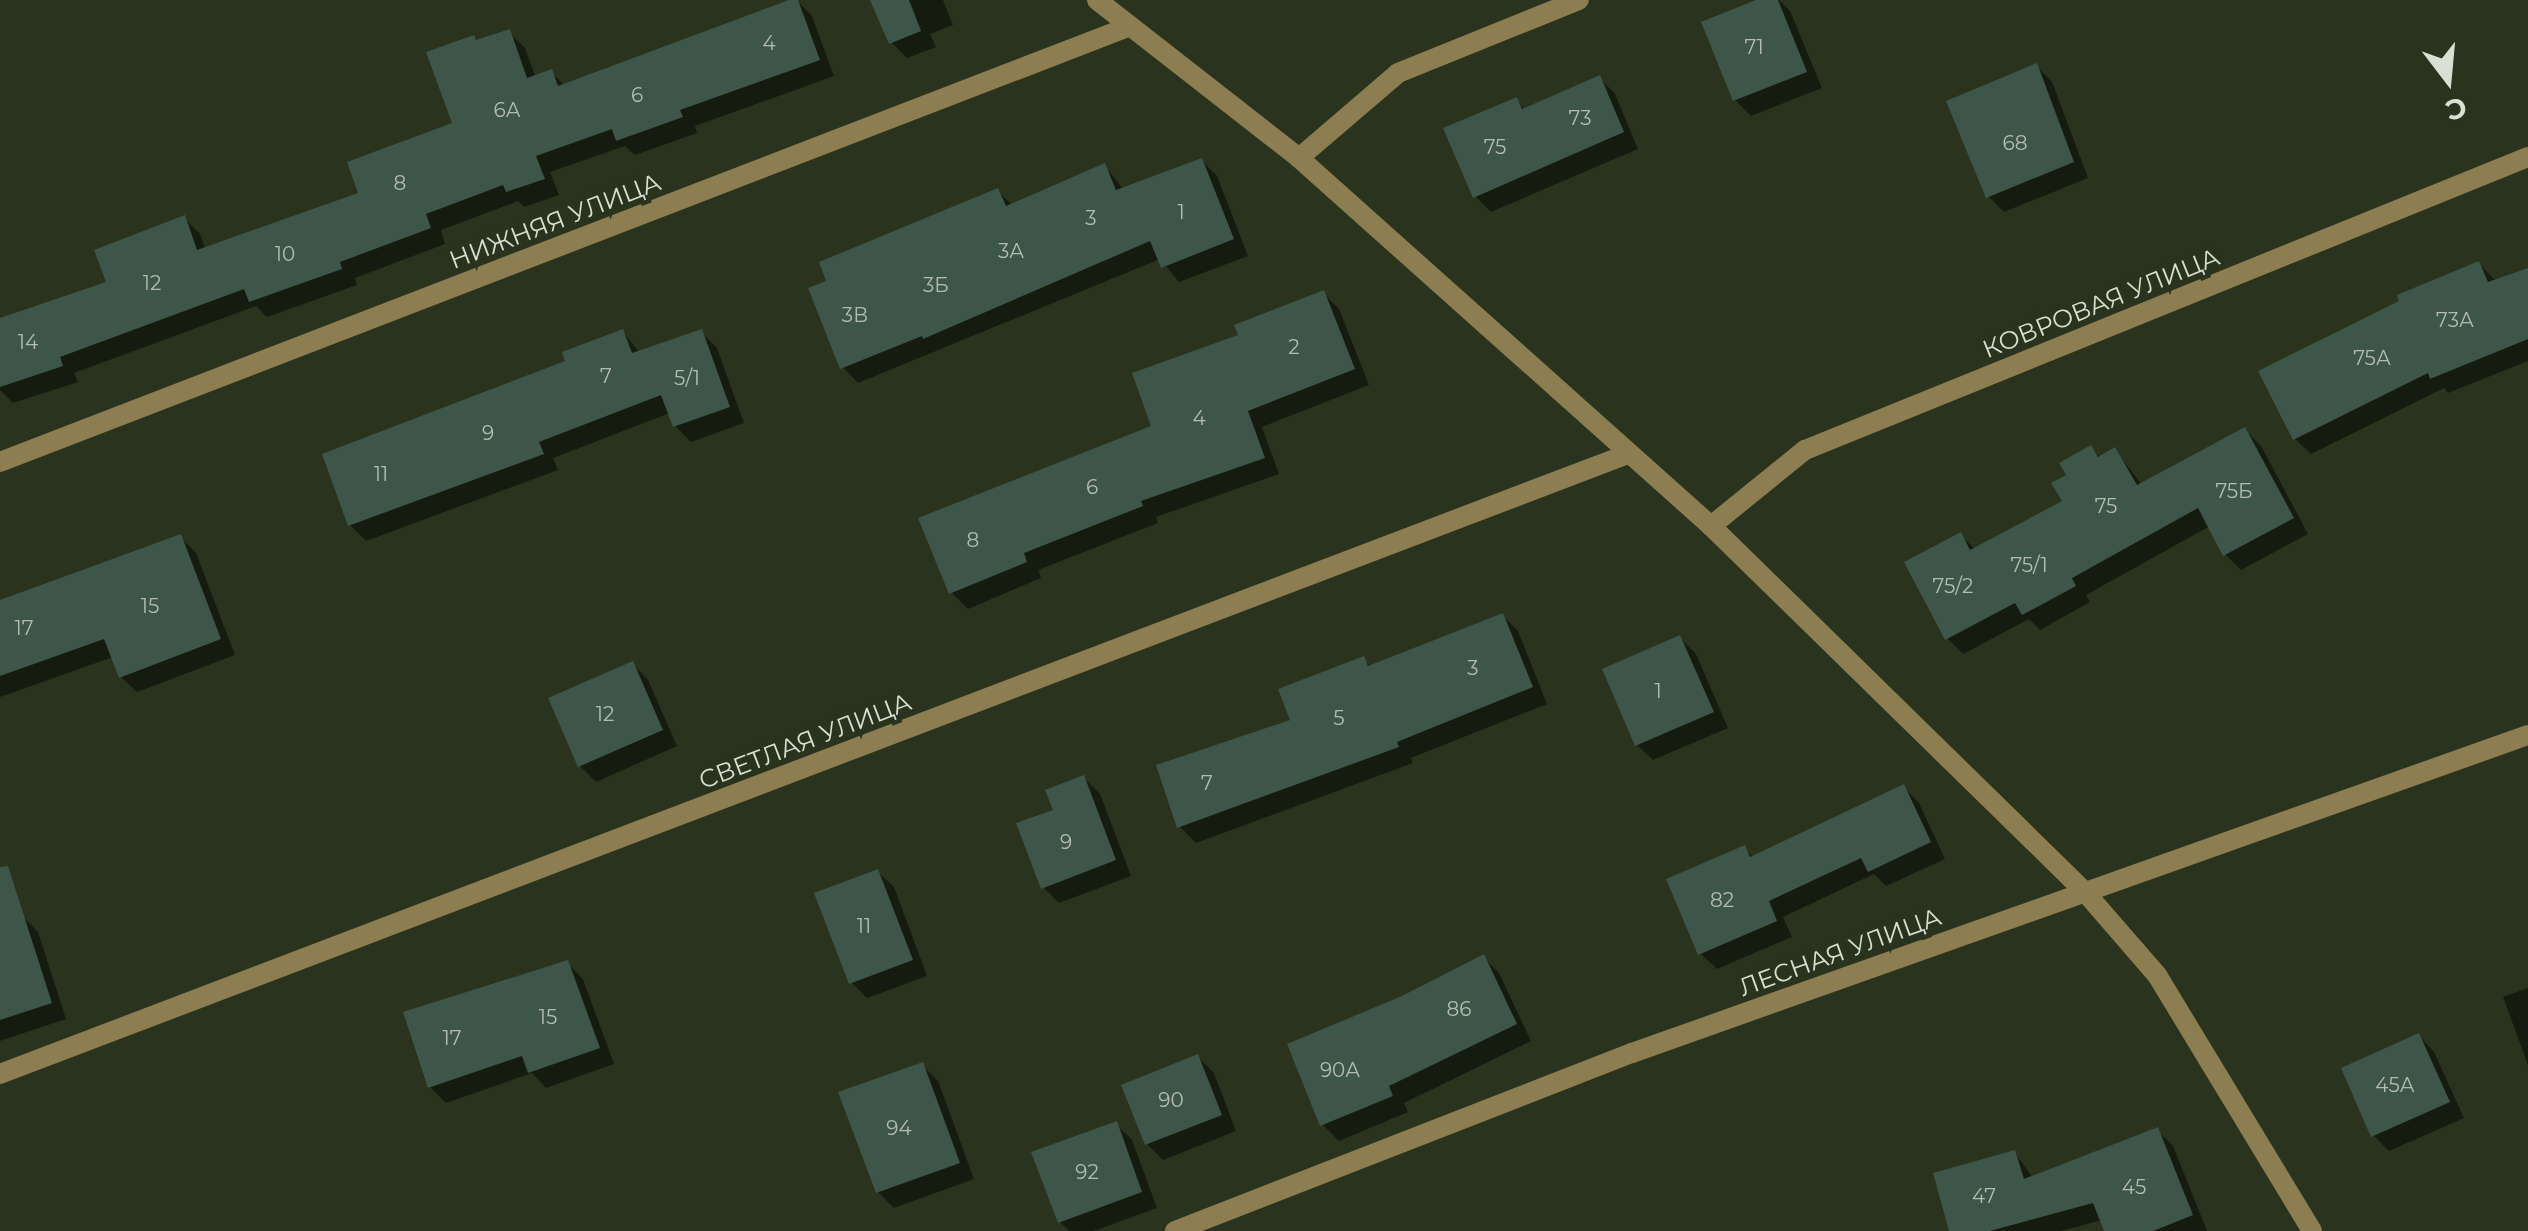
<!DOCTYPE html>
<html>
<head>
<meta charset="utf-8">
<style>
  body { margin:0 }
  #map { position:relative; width:2528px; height:1231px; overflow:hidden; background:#2a331e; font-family:Montserrat,sans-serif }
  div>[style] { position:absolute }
  .shadow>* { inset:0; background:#0007 }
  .building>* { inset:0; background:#3d5649 }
  .street>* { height:20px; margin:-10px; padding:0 10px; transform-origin:10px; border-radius:10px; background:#8c7e51 }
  span { translate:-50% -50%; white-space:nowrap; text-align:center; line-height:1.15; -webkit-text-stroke:9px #2a331e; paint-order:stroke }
  .number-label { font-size:20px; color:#b2bdb0 }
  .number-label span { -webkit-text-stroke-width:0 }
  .street-label { font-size:25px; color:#d9dfd2 }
  .north { position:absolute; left:2398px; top:30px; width:100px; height:100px; -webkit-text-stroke:8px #2a331e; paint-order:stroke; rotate:164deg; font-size:28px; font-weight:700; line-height:40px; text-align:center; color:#d9dfd2 }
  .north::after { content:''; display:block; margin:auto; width:35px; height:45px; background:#d9dfd2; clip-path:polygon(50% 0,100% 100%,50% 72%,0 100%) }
</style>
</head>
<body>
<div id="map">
  <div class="shadow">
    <i style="clip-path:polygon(796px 0,812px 16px,834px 76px,695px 126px,697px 133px,635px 155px,625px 146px,550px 172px,559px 195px,524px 207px,518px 201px,441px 230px,445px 244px,355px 278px,357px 285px,267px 317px,256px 306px,74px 373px,78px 382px,13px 403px,0 390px,0 321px,110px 284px,184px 218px,200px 234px,206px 250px,361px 194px,455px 124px,478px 42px,509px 32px,525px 48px,536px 78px,551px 72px,565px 86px)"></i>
    <i style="clip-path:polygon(873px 0,943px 0,953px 25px,930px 34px,936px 47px,907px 58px,891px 42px)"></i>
    <i style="clip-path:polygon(1762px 0,1779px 0,1790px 11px,1822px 88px,1751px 116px,1735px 100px)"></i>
    <i style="clip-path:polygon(2036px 66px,2052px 82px,2088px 178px,2004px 212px,1988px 196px)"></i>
    <i style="clip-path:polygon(1600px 78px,1615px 94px,1638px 149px,1491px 212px,1475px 196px,1516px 100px,1526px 110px)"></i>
    <i style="clip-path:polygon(1201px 160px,1217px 176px,1248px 256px,1179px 282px,1160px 259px,858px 383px,843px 367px,998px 191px,1013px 206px,1105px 166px,1124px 190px)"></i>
    <i style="clip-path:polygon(2479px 264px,2495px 280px,2528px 270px,2528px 361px,2448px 393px,2444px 388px,2311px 454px,2295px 439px)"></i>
    <i style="clip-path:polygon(1323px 293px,1339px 309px,1369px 385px,1262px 427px,1279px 474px,1156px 517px,1158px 523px,1038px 570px,1041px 578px,968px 609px,952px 593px,1154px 428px,1242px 336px)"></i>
    <i style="clip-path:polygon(623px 332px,640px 353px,701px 332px,717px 348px,744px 423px,691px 442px,675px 426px,670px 413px,553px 458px,558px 470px,366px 541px,350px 525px,568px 363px)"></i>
    <i style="clip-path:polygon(2245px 430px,2261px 446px,2308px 534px,2241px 570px,2225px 554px,2210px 526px,2086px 595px,2090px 602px,2040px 630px,2029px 619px,1963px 654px,1947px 638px,1960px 535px,1976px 550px,2065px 502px,2069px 476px,2091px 448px,2101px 458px,2115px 450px,2142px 485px)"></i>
    <i style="clip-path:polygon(180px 537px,196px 553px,235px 655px,137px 692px,121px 677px,113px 657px,0 697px,0 603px)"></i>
    <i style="clip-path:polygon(1502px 615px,1518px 631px,1547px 704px,1411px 758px,1413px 763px,1196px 843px,1180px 827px,1363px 659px,1371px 667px)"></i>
    <i style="clip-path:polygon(1680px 638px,1696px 654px,1728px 728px,1653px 760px,1637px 745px)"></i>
    <i style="clip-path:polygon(633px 664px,648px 680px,677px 746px,596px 782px,580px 766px)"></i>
    <i style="clip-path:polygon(1084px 778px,1100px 794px,1131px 876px,1059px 903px,1043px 887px,1056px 811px)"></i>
    <i style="clip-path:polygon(1903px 787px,1919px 803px,1945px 859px,1886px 886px,1874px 874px,1783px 917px,1792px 937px,1717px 969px,1701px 954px,1744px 848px,1754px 858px)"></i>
    <i style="clip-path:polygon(878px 872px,894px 887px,927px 976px,867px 998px,851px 982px)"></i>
    <i style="clip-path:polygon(22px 916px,38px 932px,66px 1019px,0 1041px,0 923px)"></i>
    <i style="clip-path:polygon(1483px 957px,1499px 973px,1531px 1041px,1404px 1103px,1408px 1112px,1339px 1141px,1323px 1125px,1290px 1045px,1403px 998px)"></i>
    <i style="clip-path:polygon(567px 963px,583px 979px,614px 1064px,546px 1088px,532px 1073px,446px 1103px,430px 1087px)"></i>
    <i style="clip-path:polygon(2528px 988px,2528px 1065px,2503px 997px)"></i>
    <i style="clip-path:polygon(2419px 1036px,2434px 1052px,2464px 1118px,2389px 1151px,2373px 1135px)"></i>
    <i style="clip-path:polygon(1198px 1057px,1214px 1073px,1236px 1131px,1163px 1160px,1147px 1144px)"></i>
    <i style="clip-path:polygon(922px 1065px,938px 1081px,974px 1179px,894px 1208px,878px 1192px)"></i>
    <i style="clip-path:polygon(1116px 1124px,1132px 1140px,1157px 1208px,1094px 1231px,1069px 1231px,1060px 1222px)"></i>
    <i style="clip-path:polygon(2157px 1130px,2173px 1146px,2207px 1231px,2106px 1231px,2102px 1220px,2061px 1231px,1952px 1231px,2015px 1153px,2033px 1178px)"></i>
  </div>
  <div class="building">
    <i style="clip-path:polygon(789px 0,798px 0,820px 60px,680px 110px,683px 117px,616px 141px,612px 129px,536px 156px,545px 179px,506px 192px,503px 185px,426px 214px,431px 228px,340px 262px,342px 269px,249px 302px,244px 289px,60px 357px,63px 366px,0 387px,0 318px,106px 282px,94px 250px,185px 215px,197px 250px,358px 193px,347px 162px,452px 123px,426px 52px,474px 35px,476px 40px,510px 29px,527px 78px,552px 69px,558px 86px)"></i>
    <i style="clip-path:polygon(870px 0,909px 0,921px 31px,889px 44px)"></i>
    <i style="clip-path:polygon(1756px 0,1778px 0,1807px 72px,1733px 101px,1701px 22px)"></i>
    <i style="clip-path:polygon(2037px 63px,2074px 162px,1986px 198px,1946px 101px)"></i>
    <i style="clip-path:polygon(1600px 75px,1624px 132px,1473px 198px,1443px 128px,1517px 97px,1522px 109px)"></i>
    <i style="clip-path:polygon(1202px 158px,1234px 239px,1161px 268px,1150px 241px,923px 339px,922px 336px,840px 369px,808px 288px,826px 281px,819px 262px,998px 188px,1006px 206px,1105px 163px,1116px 190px)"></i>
    <i style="clip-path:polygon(2479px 261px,2488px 282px,2528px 268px,2528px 339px,2430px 379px,2428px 373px,2293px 440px,2258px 371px,2399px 301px,2397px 295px)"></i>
    <i style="clip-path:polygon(1324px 290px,1355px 369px,1248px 411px,1265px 458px,1141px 501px,1143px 506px,1024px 553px,1027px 562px,949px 594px,918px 518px,1151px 426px,1132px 373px,1238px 335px,1234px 325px)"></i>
    <i style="clip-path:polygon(623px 329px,632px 353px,702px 329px,730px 407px,673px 427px,661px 395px,539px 442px,544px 454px,348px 526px,322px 454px,565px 361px,562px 352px)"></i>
    <i style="clip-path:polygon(2245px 427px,2294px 518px,2223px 556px,2198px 508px,2072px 578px,2076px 586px,2022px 615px,2015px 603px,1945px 640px,1904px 562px,1961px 532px,1970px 550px,2062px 501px,2051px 483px,2066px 475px,2059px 463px,2091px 445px,2098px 457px,2115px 447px,2137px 485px)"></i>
    <i style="clip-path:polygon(181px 534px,221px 639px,119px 678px,104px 639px,0 676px,0 600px)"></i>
    <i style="clip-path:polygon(1503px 613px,1533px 687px,1397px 742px,1399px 747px,1177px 828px,1156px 765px,1290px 720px,1278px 689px,1364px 656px,1368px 666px)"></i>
    <i style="clip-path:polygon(1680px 635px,1714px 712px,1635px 746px,1602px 669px)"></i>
    <i style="clip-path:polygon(633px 661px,663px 730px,578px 767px,548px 698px)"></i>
    <i style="clip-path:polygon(1084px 775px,1116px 860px,1041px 889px,1016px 823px,1053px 810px,1045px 790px)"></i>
    <i style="clip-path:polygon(1904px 784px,1931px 842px,1868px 872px,1861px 858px,1769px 901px,1777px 921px,1698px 955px,1666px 879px,1745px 845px,1750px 857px)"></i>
    <i style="clip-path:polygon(8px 866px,52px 1003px,0 1020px,0 867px)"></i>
    <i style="clip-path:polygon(878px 869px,913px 960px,849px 984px,814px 893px)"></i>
    <i style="clip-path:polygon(1484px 954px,1517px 1024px,1389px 1086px,1393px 1096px,1320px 1126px,1287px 1044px,1402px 996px)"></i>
    <i style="clip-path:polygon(568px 960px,600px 1048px,528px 1073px,522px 1056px,428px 1088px,403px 1012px)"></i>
    <i style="clip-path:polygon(2419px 1033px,2450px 1102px,2371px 1137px,2341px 1068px)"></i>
    <i style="clip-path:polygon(1198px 1054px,1222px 1115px,1145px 1145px,1121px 1085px)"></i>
    <i style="clip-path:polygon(923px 1062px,960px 1163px,876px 1193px,838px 1092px)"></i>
    <i style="clip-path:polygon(1117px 1121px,1142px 1192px,1058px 1223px,1031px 1152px)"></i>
    <i style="clip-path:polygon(2158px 1127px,2193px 1215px,2153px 1231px,2104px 1231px,2093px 1203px,1990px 1231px,1949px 1231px,1933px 1173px,2015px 1150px,2024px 1179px)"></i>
  </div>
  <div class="street">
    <i style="left:1097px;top:0;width:256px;rotate:38deg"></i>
    <i style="left:1299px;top:158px;width:552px;rotate:41.77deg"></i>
    <i style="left:1711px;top:526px;width:523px;rotate:44.38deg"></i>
    <i style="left:2085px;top:892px;width:110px;rotate:49.1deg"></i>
    <i style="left:2157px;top:975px;width:299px;rotate:58.8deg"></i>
    <i style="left:1299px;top:158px;width:130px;rotate:-40.6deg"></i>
    <i style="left:1398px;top:73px;width:195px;rotate:-22deg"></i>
    <i style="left:0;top:462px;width:1209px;rotate:-21.09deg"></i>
    <i style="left:1711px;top:526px;width:121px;rotate:-39deg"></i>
    <i style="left:1805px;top:450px;width:780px;rotate:-22.06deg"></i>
    <i style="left:0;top:1074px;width:1742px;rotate:-20.85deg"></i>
    <i style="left:1175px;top:1231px;width:490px;rotate:-21.3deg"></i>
    <i style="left:1632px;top:1053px;width:951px;rotate:-19.54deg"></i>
  </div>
  <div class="number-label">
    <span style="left:769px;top:43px">4</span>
    <span style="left:1754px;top:47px">71</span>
    <span style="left:637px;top:95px">6</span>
    <span style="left:507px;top:110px">6А</span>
    <span style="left:1580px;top:118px">73</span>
    <span style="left:2015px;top:143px">68</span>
    <span style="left:1495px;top:147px">75</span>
    <span style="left:400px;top:183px">8</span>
    <span style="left:1181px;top:212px">1</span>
    <span style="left:1091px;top:218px">3</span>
    <span style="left:1011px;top:251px">3А</span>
    <span style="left:285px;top:254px">10</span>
    <span style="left:152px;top:283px">12</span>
    <span style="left:936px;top:285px">3Б</span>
    <span style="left:855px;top:315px">3В</span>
    <span style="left:2455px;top:320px">73А</span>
    <span style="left:28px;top:342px">14</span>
    <span style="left:1294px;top:347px">2</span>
    <span style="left:2372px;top:358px">75А</span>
    <span style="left:606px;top:376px">7</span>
    <span style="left:687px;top:378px">5/1</span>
    <span style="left:1199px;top:418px">4</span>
    <span style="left:488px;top:433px">9</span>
    <span style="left:381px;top:474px">11</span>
    <span style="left:1092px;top:487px">6</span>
    <span style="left:2234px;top:491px">75Б</span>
    <span style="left:2106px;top:506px">75</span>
    <span style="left:973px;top:540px">8</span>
    <span style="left:2029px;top:565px">75/1</span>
    <span style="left:1953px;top:586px">75/2</span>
    <span style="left:150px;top:606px">15</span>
    <span style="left:24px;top:628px">17</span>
    <span style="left:1473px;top:668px">3</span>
    <span style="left:1658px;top:691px">1</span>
    <span style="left:605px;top:714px">12</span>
    <span style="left:1339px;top:718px">5</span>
    <span style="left:1207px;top:783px">7</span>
    <span style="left:1066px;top:842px">9</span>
    <span style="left:1722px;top:900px">82</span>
    <span style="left:864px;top:926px">11</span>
    <span style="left:1459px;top:1009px">86</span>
    <span style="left:548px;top:1017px">15</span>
    <span style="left:452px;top:1038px">17</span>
    <span style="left:1340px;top:1070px">90А</span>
    <span style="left:2395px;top:1085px">45А</span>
    <span style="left:1171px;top:1100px">90</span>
    <span style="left:899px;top:1128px">94</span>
    <span style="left:1087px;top:1172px">92</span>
    <span style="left:2134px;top:1187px">45</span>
    <span style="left:1984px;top:1196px">47</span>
  </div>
  <div class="street-label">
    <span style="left:555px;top:221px;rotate:-21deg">НИЖНЯЯ УЛИЦА</span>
    <span style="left:2101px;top:303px;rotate:-22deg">КОВРОВАЯ УЛИЦА</span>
    <span style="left:805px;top:741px;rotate:-21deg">СВЕТЛАЯ УЛИЦА</span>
    <span style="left:1840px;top:952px;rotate:-20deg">ЛЕСНАЯ УЛИЦА</span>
  </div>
  <div class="north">С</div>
</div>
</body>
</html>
